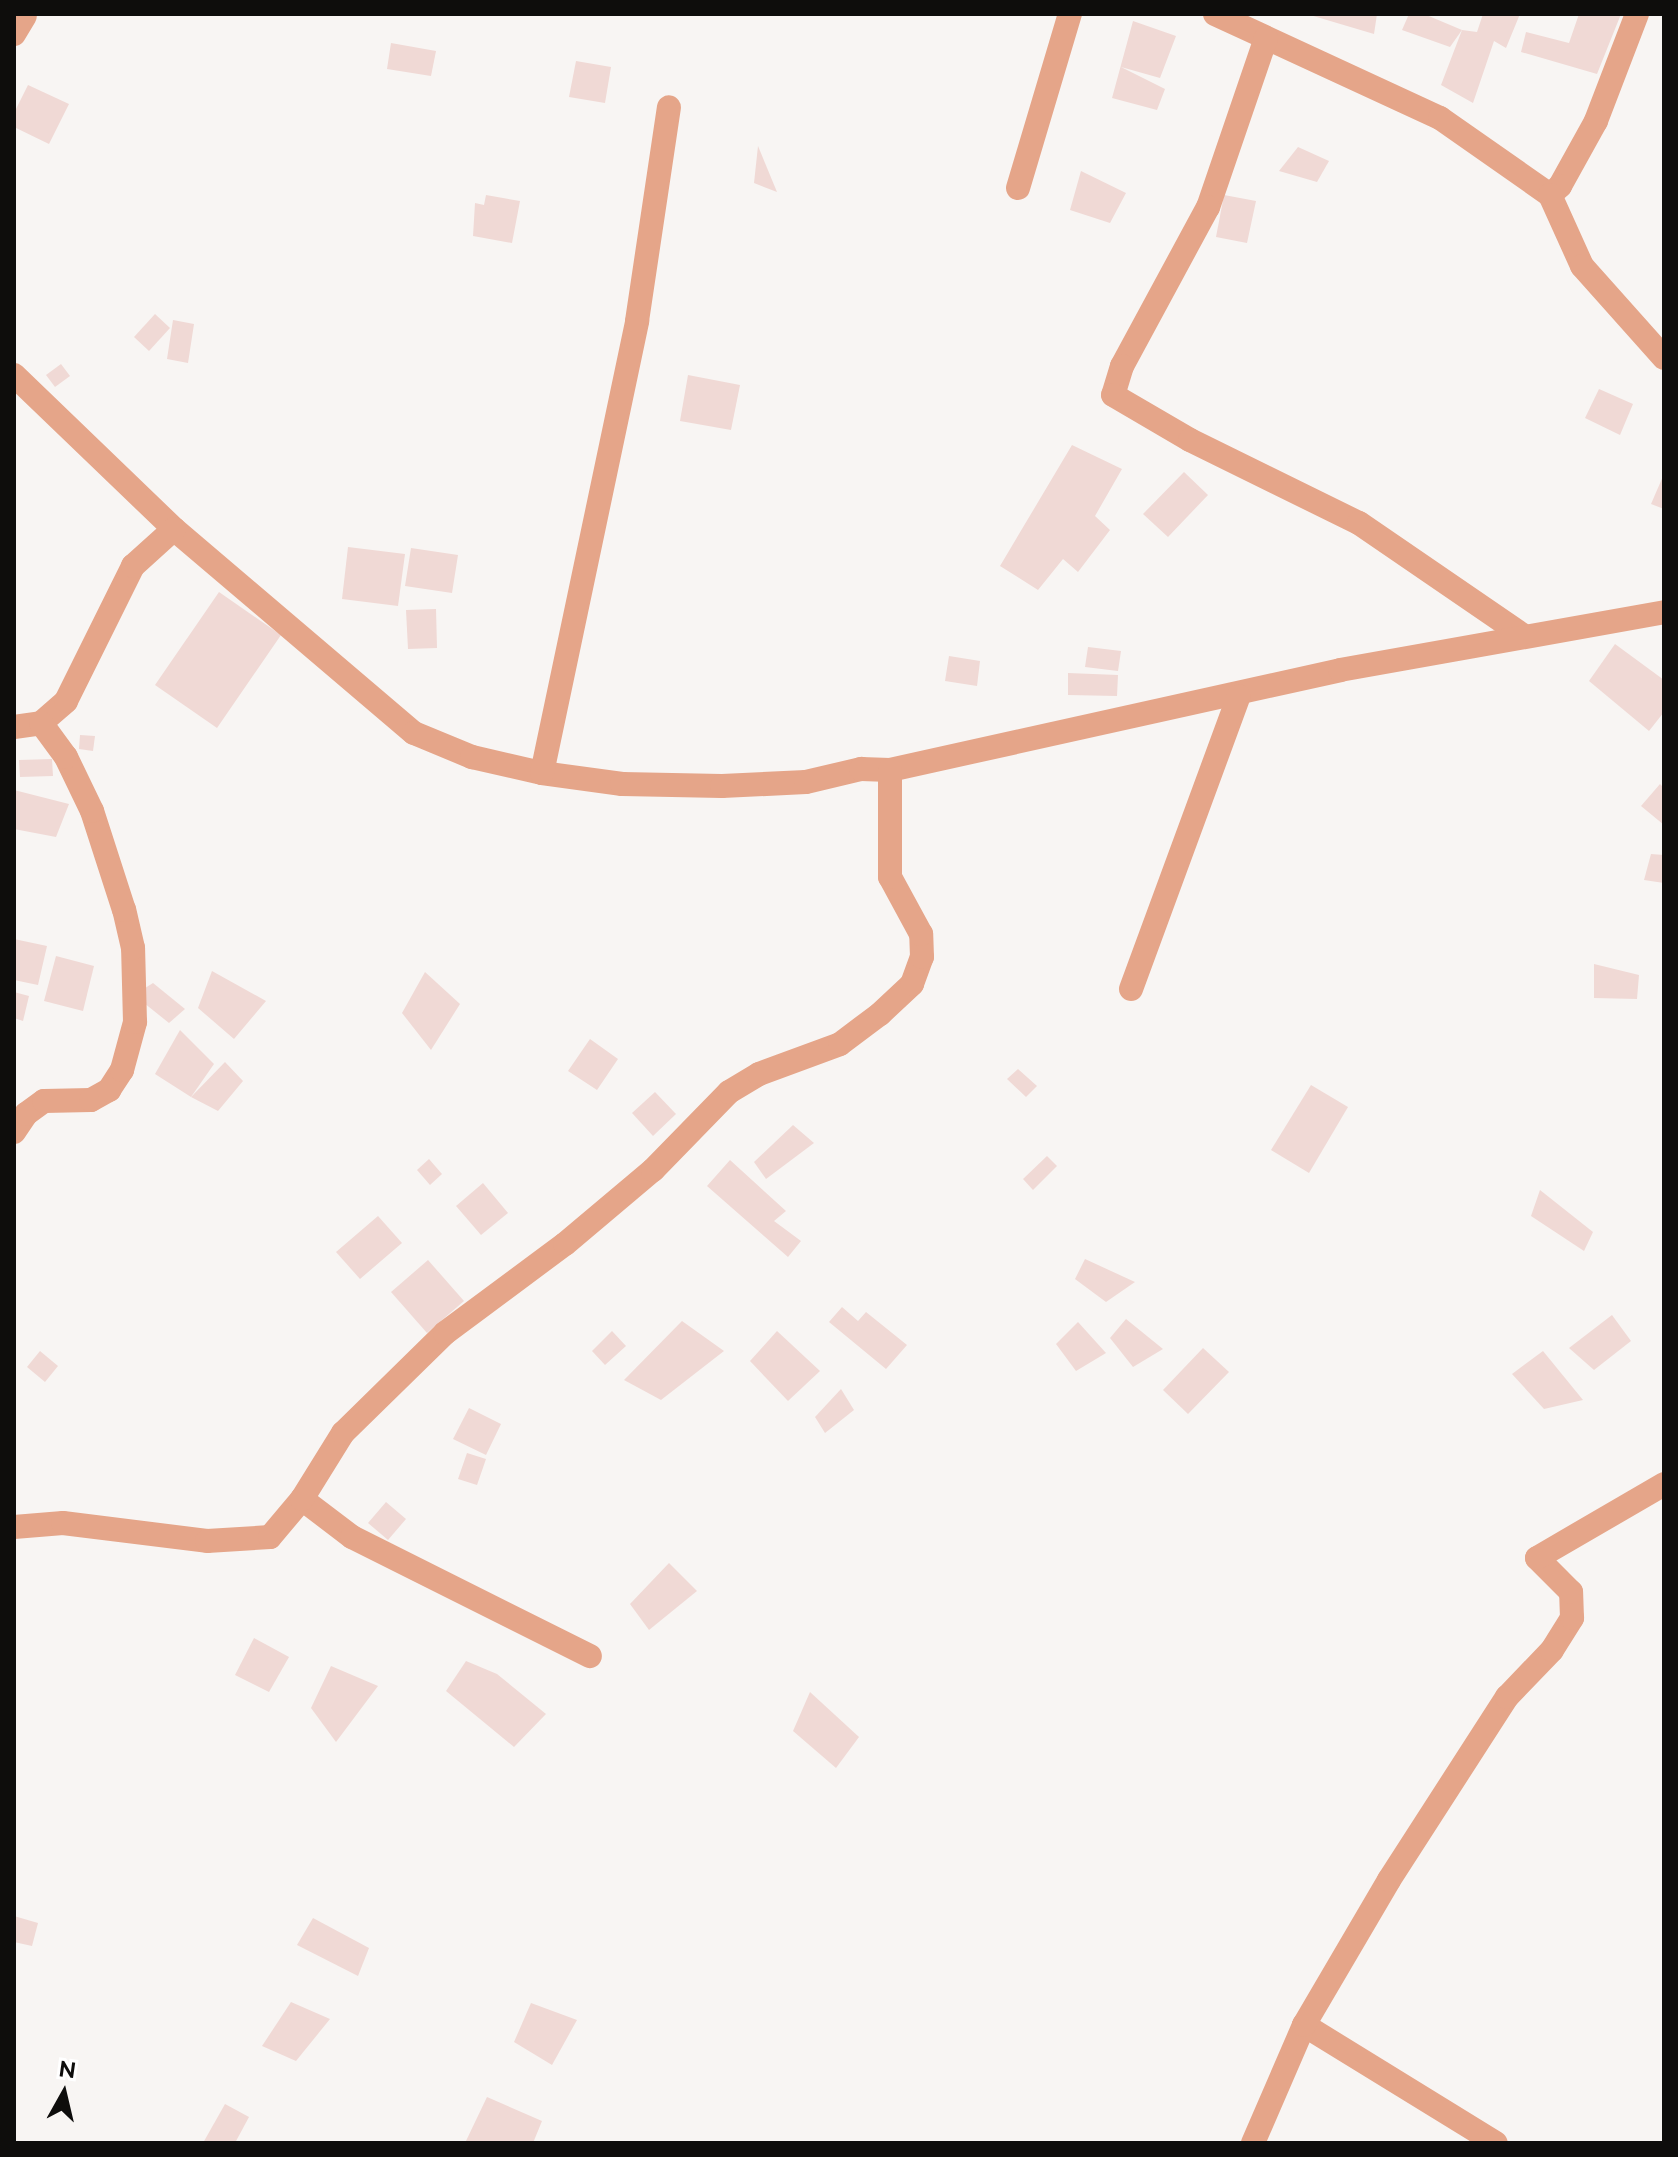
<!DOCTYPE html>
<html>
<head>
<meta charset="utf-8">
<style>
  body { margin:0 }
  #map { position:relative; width:1678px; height:2157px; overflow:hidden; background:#f8f5f3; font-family:Raleway,sans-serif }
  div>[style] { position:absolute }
  .building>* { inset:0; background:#f0d9d5 }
  .street>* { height:24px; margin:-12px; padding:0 12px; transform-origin:12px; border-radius:12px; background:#e5a589 }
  span { translate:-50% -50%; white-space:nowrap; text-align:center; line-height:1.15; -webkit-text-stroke:6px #fff; paint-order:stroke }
  .frame { position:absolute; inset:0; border:16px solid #0e0d0c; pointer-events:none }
  .north { position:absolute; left:24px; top:2053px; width:80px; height:80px; -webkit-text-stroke:6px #fff; paint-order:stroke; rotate:8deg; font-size:22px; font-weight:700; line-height:32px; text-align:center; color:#0e0d0c }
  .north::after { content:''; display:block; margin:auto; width:28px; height:36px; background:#0e0d0c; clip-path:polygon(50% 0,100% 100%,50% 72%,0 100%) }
</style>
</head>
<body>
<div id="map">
  <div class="building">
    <i style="clip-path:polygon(1310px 14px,1377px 14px,1374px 34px,1310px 15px)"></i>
    <i style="clip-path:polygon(1409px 14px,1424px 14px,1462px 30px,1450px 47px,1402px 30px)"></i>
    <i style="clip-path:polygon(1483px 14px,1520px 14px,1506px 48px,1494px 41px,1473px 103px,1441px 85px,1462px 30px,1477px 32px)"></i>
    <i style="clip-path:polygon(1579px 14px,1621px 14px,1597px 74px,1521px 52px,1526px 32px,1569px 43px)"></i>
    <i style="clip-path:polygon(1133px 21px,1176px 36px,1160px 78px,1121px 67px,1165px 89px,1157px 110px,1112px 98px)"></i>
    <i style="clip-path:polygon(391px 43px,436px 51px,431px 76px,387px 69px)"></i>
    <i style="clip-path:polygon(576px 61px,611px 67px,605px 103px,569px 97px)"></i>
    <i style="clip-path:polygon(28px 85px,69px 104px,49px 144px,14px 127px,14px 113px)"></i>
    <i style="clip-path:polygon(758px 146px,777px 192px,754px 183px)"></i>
    <i style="clip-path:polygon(1298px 147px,1329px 161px,1317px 182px,1279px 171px)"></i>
    <i style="clip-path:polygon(1081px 171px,1126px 193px,1110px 223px,1070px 210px)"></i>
    <i style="clip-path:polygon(486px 195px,520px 201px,512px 243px,473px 236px,475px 203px,484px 205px)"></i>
    <i style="clip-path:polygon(1224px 195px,1256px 201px,1247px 243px,1216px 237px)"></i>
    <i style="clip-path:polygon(155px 314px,170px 328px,149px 351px,134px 337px)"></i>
    <i style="clip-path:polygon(173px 320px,194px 324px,188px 363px,167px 359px)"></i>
    <i style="clip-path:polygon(61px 364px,70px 376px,55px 387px,46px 375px)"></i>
    <i style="clip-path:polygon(688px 375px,740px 385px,731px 430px,680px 421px)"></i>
    <i style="clip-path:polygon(1599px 389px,1633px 404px,1620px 435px,1585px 418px)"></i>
    <i style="clip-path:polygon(1072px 445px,1122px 469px,1095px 516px,1110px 530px,1078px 572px,1063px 559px,1038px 590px,1000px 566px)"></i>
    <i style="clip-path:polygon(1184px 472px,1208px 495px,1168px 537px,1143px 514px)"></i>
    <i style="clip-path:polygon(1664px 474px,1664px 509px,1651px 504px)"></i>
    <i style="clip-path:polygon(348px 547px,405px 554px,398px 606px,342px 599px)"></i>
    <i style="clip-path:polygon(411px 548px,458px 555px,452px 593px,405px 586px)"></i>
    <i style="clip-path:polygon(219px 592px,281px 635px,217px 728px,155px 685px)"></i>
    <i style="clip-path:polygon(436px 609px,437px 648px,408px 649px,406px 610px)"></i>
    <i style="clip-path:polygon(1615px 644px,1664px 680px,1664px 712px,1649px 731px,1589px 681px)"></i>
    <i style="clip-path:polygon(1088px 647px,1121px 651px,1118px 671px,1085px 667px)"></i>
    <i style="clip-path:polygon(949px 656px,980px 661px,977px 686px,945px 681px)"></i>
    <i style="clip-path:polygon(1068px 673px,1118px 675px,1117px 696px,1068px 695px)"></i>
    <i style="clip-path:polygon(80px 735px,95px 736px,93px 751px,79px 749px)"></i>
    <i style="clip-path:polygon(52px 759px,53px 776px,20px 777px,19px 760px)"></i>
    <i style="clip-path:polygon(1660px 784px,1664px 788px,1664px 825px,1641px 806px)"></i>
    <i style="clip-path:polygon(14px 790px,69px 804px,56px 837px,14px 829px)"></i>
    <i style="clip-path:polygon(1651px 854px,1664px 855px,1664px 883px,1644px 880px)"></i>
    <i style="clip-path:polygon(14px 939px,47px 946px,38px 985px,14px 980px)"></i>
    <i style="clip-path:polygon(56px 956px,94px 966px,83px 1011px,44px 1001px)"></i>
    <i style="clip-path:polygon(1594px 964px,1639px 975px,1637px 999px,1594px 998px)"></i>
    <i style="clip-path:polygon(212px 971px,266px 1001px,234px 1039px,198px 1008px)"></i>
    <i style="clip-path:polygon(425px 972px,460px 1004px,431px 1050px,402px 1013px)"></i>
    <i style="clip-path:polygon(153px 983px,185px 1009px,169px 1023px,134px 995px)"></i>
    <i style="clip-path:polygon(14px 992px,29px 996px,23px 1021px,14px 1018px)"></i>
    <i style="clip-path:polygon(180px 1030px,214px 1064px,191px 1097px,155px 1074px)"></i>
    <i style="clip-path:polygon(590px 1039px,618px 1059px,597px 1090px,568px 1071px)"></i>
    <i style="clip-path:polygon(225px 1062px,243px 1081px,218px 1111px,191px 1097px)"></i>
    <i style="clip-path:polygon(1018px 1069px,1037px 1086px,1026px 1097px,1007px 1079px)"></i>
    <i style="clip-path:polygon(1311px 1085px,1348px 1107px,1309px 1173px,1271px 1150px)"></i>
    <i style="clip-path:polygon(655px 1092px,676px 1114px,653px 1136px,632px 1113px)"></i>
    <i style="clip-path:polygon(793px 1125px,814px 1143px,766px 1179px,754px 1162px)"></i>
    <i style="clip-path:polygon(1047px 1156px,1057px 1166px,1033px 1190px,1023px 1179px)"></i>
    <i style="clip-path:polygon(429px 1159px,442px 1174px,430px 1185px,417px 1170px)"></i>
    <i style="clip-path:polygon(730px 1160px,786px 1211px,774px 1221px,801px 1241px,788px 1257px,707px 1186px)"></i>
    <i style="clip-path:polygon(483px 1183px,508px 1213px,481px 1235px,456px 1206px)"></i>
    <i style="clip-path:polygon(1540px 1190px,1593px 1232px,1584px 1251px,1531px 1216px)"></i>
    <i style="clip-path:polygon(378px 1216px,402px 1243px,360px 1279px,336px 1252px)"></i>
    <i style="clip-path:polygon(1085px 1259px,1135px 1282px,1106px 1302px,1075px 1279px)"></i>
    <i style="clip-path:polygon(428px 1260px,464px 1301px,427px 1333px,391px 1292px)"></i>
    <i style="clip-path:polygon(842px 1307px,858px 1321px,866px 1312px,907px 1345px,886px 1369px,829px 1322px)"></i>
    <i style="clip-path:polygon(1612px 1315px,1631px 1341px,1594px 1370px,1569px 1348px)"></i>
    <i style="clip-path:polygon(1126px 1319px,1163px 1349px,1133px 1367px,1110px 1338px)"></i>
    <i style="clip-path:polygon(682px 1321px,724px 1351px,661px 1400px,624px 1380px)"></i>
    <i style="clip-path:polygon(1078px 1322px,1106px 1353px,1076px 1371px,1056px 1344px)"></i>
    <i style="clip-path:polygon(612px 1331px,626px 1346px,605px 1365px,592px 1351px)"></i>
    <i style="clip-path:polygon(777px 1331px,820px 1371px,788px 1401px,750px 1361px)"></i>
    <i style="clip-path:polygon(1203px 1348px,1229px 1372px,1188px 1414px,1163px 1390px)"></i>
    <i style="clip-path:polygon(40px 1351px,58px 1366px,45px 1382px,27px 1367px)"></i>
    <i style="clip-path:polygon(1543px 1351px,1583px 1400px,1544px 1409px,1512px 1374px)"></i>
    <i style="clip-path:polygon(841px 1389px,854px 1410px,825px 1433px,815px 1417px)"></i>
    <i style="clip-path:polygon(469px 1408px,501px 1424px,486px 1455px,453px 1439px)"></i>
    <i style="clip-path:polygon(467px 1453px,486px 1459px,477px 1485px,458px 1479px)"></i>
    <i style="clip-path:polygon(386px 1502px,406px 1519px,388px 1540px,368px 1523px)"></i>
    <i style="clip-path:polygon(669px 1563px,697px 1591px,649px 1630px,630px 1604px)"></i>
    <i style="clip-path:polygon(254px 1638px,289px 1657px,269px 1692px,235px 1675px)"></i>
    <i style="clip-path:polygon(466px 1661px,497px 1674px,546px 1714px,514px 1747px,446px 1691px)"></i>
    <i style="clip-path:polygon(331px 1666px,378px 1686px,336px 1742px,311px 1708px)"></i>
    <i style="clip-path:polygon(810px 1692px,859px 1737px,836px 1768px,793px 1731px)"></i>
    <i style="clip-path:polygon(14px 1916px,38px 1923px,32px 1946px,14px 1942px)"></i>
    <i style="clip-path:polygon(313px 1918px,369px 1948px,358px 1976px,297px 1945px)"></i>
    <i style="clip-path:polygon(291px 2002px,330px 2019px,296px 2061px,262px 2046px)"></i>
    <i style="clip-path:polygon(531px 2003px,577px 2020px,552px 2065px,514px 2042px)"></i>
    <i style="clip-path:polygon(487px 2097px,542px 2121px,533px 2143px,465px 2143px)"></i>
    <i style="clip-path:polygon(225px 2104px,249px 2117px,235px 2143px,203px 2143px)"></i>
  </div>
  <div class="street">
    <i style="left:1215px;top:14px;width:248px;rotate:24.8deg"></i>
    <i style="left:1440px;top:118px;width:134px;rotate:35deg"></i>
    <i style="left:1637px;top:14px;width:115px;rotate:111deg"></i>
    <i style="left:1596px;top:121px;width:74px;rotate:119deg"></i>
    <i style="left:1560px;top:186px;width:13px;rotate:138deg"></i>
    <i style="left:1550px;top:195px;width:78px;rotate:65.7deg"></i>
    <i style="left:1582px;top:266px;width:123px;rotate:48.3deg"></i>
    <i style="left:14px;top:34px;width:21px;rotate:-59deg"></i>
    <i style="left:1266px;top:38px;width:179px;rotate:108.9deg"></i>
    <i style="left:1208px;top:207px;width:181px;rotate:118.4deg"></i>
    <i style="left:1122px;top:366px;width:30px;rotate:107deg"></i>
    <i style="left:1113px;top:395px;width:89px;rotate:30.3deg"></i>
    <i style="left:1190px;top:440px;width:188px;rotate:26.2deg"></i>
    <i style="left:1359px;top:523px;width:200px;rotate:34.4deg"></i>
    <i style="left:1018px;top:188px;width:182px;rotate:-73.4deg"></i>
    <i style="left:14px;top:375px;width:222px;rotate:43.9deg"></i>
    <i style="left:174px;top:529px;width:315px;rotate:40.4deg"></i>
    <i style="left:414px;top:733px;width:63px;rotate:22.5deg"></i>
    <i style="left:472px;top:757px;width:72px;rotate:12.9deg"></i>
    <i style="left:542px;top:773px;width:81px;rotate:7.8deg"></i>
    <i style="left:622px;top:784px;width:100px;rotate:1.1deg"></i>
    <i style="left:722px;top:786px;width:84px;rotate:-2.7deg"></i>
    <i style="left:806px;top:782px;width:57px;rotate:-13.3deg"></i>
    <i style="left:861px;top:769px;width:29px;rotate:2deg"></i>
    <i style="left:890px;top:770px;width:461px;rotate:-12.5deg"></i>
    <i style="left:1340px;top:670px;width:329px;rotate:-10.1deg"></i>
    <i style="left:14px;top:727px;width:27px;rotate:-8deg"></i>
    <i style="left:41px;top:723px;width:33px;rotate:-41deg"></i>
    <i style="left:66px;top:701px;width:151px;rotate:-63.6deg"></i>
    <i style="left:133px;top:566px;width:55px;rotate:-42.1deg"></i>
    <i style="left:542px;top:773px;width:462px;rotate:-78.1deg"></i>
    <i style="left:637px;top:321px;width:216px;rotate:-81.5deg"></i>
    <i style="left:1131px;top:989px;width:312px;rotate:-69.8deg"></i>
    <i style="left:14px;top:1132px;width:22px;rotate:-56deg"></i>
    <i style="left:26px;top:1114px;width:22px;rotate:-36deg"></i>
    <i style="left:44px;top:1101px;width:47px;rotate:-1.2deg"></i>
    <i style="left:91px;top:1100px;width:21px;rotate:-29deg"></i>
    <i style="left:109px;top:1090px;width:24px;rotate:-57deg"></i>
    <i style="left:122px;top:1070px;width:50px;rotate:-74.8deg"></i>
    <i style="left:135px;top:1022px;width:74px;rotate:-91.5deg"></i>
    <i style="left:133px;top:948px;width:39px;rotate:-103deg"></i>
    <i style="left:124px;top:910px;width:104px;rotate:-107.9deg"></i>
    <i style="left:92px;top:811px;width:60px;rotate:-115.7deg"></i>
    <i style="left:66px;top:757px;width:42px;rotate:-126.3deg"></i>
    <i style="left:302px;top:1499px;width:63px;rotate:37.2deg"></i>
    <i style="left:352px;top:1537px;width:266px;rotate:26.6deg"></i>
    <i style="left:14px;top:1527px;width:49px;rotate:-4.7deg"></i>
    <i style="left:63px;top:1523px;width:145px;rotate:7.1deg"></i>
    <i style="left:207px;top:1541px;width:63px;rotate:-3.6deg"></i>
    <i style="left:270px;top:1537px;width:50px;rotate:-49.9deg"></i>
    <i style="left:302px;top:1499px;width:78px;rotate:-58.2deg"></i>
    <i style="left:343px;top:1433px;width:143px;rotate:-44.4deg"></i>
    <i style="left:445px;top:1333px;width:149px;rotate:-36.6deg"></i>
    <i style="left:565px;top:1244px;width:115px;rotate:-40.1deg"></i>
    <i style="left:653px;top:1170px;width:109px;rotate:-45.7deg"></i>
    <i style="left:729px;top:1092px;width:35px;rotate:-31deg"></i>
    <i style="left:759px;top:1074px;width:86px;rotate:-20.3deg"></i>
    <i style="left:840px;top:1044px;width:50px;rotate:-36.9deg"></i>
    <i style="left:880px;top:1014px;width:44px;rotate:-43.2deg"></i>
    <i style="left:912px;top:984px;width:29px;rotate:-70deg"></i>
    <i style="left:922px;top:957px;width:23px;rotate:-92deg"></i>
    <i style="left:921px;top:934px;width:65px;rotate:-118.5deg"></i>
    <i style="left:890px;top:877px;width:107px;rotate:-90deg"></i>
    <i style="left:1304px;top:2025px;width:225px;rotate:31.6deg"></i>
    <i style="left:1253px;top:2143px;width:129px;rotate:-66.6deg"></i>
    <i style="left:1304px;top:2025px;width:168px;rotate:-59.6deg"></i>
    <i style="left:1389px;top:1880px;width:218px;rotate:-57.2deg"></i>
    <i style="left:1507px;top:1697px;width:65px;rotate:-46.2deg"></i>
    <i style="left:1552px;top:1650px;width:38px;rotate:-58deg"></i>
    <i style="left:1572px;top:1618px;width:26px;rotate:-92deg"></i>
    <i style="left:1571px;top:1592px;width:48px;rotate:-135deg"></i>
    <i style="left:1537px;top:1558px;width:147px;rotate:-30.2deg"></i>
  </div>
  <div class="frame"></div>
  <div class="north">N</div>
</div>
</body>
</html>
